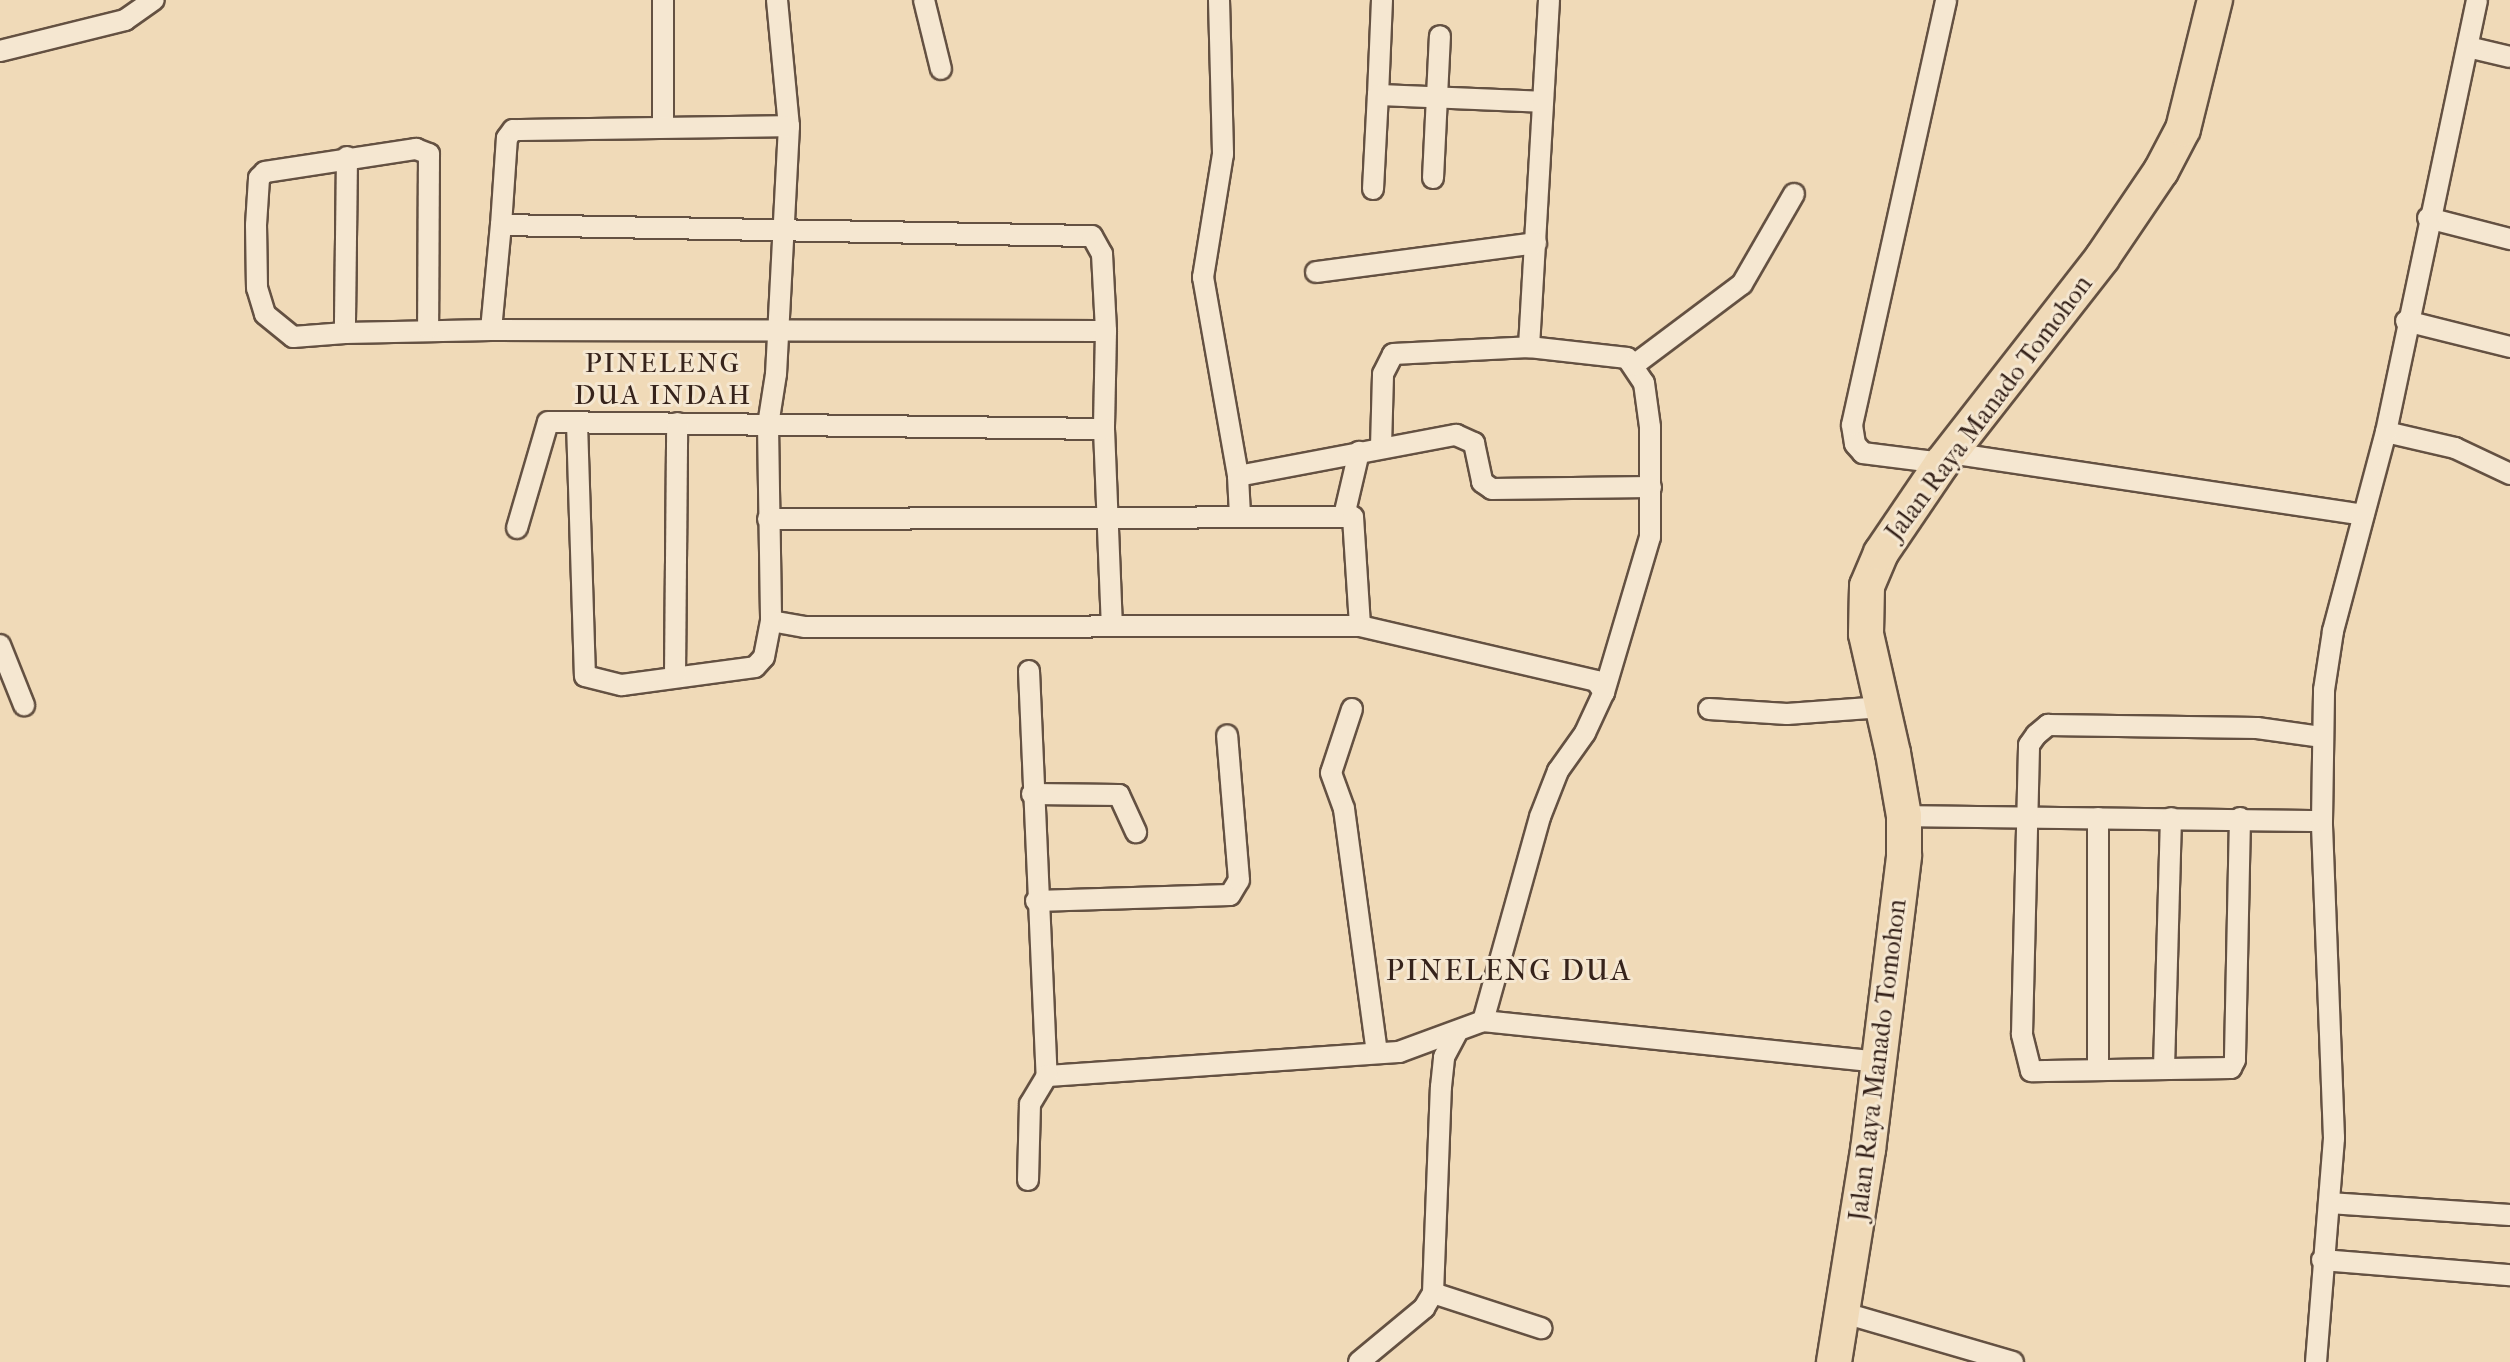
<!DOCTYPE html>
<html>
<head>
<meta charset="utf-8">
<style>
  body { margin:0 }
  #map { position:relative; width:2510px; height:1362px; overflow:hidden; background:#f0dab8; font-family:"IM FELL French Canon",serif }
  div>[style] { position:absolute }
  .roads { filter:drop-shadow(2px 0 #645142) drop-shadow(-2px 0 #645142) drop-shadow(0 2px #645142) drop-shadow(0 -2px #645142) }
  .minor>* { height:20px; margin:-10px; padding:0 10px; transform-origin:10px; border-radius:10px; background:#f5e7d1 }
  .trunk>* { height:34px; margin:-17px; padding:0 17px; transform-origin:17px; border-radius:17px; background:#f0dab8 }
  span { translate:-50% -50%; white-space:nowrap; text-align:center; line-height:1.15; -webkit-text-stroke:6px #f5e7d1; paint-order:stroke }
  .street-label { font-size:26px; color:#36231b }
  .neighbourhood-label { font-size:28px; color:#36231b; letter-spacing:2px }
  .quarter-label { font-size:30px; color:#36231b; letter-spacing:2px }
</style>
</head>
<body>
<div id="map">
  <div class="roads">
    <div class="minor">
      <i style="left:663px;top:0;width:127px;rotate:90deg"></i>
      <i style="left:777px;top:0;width:127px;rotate:84.6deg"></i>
      <i style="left:789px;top:126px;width:248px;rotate:93deg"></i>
      <i style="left:776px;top:374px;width:52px;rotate:98.9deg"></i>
      <i style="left:768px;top:425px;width:196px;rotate:89.1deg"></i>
      <i style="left:771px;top:621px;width:35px;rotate:10deg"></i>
      <i style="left:805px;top:627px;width:555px;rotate:-0.1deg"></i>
      <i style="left:1360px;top:626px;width:242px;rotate:13.1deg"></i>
      <i style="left:1596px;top:681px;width:14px;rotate:54deg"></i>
      <i style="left:1604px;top:692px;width:45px;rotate:114.9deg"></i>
      <i style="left:1585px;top:733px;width:47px;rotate:125.4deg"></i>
      <i style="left:1558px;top:771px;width:49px;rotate:111.4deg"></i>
      <i style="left:1540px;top:817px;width:212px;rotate:105.6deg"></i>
      <i style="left:924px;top:0;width:71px;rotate:76.2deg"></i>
      <i style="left:1219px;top:0;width:154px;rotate:88.5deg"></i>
      <i style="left:1223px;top:154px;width:125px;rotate:99.2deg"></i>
      <i style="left:1203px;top:277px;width:202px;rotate:80deg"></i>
      <i style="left:1238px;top:476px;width:40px;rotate:87.1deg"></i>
      <i style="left:1382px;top:0;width:95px;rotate:92.4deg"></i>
      <i style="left:1378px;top:95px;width:165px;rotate:2.4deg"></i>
      <i style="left:1549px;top:0;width:348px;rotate:93.3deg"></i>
      <i style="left:1529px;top:347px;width:99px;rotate:6.4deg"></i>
      <i style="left:1627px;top:358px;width:30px;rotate:56deg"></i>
      <i style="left:1644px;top:383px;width:44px;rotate:82.2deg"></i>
      <i style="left:1650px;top:427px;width:110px;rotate:90deg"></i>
      <i style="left:1650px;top:537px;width:162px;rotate:106.5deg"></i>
      <i style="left:2468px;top:47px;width:43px;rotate:13.4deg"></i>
      <i style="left:0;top:51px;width:129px;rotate:-13.9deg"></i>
      <i style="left:125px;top:20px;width:35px;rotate:-35deg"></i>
      <i style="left:347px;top:157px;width:176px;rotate:90.7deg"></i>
      <i style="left:345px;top:333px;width:146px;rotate:-1.2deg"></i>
      <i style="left:1433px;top:178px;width:142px;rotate:-87.2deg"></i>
      <i style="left:1373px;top:189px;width:94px;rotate:-87deg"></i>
      <i style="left:2428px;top:218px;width:85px;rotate:14.4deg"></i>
      <i style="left:501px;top:225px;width:87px;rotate:-86.1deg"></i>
      <i style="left:507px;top:138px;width:10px;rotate:-53deg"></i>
      <i style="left:513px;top:130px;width:276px;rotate:-0.8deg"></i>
      <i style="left:1316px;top:272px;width:222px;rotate:-7.5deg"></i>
      <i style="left:2406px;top:321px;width:107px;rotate:14deg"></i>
      <i style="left:1106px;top:331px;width:615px;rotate:-179.91deg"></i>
      <i style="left:491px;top:330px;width:105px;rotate:-84.6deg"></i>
      <i style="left:501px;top:225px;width:591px;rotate:1.07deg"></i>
      <i style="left:1092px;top:236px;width:21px;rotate:61deg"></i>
      <i style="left:1102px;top:254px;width:77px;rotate:87deg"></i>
      <i style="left:1106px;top:331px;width:98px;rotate:91.2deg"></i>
      <i style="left:1104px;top:429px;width:195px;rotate:87.7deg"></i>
      <i style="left:345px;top:333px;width:52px;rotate:175.6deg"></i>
      <i style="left:293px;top:337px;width:36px;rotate:-141deg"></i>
      <i style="left:265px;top:314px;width:27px;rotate:-107deg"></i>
      <i style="left:257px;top:288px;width:63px;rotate:-90.9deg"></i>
      <i style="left:256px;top:225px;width:47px;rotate:-86.3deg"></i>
      <i style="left:259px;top:178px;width:8px;rotate:-45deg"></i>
      <i style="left:265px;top:172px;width:153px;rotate:-8.7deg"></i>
      <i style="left:416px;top:149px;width:14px;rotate:21deg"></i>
      <i style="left:429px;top:154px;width:175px;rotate:90.3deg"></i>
      <i style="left:1634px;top:365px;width:135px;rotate:-36.9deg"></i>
      <i style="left:1742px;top:284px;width:104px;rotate:-60deg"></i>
      <i style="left:577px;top:423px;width:253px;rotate:88.2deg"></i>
      <i style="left:585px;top:676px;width:38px;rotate:14deg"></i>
      <i style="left:622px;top:685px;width:134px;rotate:-7.7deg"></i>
      <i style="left:755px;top:667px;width:13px;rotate:-48deg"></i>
      <i style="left:764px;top:657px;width:37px;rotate:-79deg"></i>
      <i style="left:2386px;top:432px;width:71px;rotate:13.1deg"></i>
      <i style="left:2455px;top:448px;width:61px;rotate:25.3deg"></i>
      <i style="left:1381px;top:447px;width:73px;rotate:-88.4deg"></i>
      <i style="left:1383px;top:374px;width:22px;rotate:-63deg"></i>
      <i style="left:1393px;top:354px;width:136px;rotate:-2.9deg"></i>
      <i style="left:1950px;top:453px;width:418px;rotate:8.5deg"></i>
      <i style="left:1942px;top:463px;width:80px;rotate:-172.8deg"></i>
      <i style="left:1863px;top:453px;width:12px;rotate:-132deg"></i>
      <i style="left:1855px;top:444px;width:19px;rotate:-99deg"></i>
      <i style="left:1852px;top:425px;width:435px;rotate:-77.5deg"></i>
      <i style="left:1238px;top:476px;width:222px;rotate:-10.7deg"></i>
      <i style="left:1456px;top:435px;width:20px;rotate:24deg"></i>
      <i style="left:1474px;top:443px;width:40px;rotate:78deg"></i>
      <i style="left:1482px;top:482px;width:12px;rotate:35deg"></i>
      <i style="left:1492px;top:489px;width:159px;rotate:-0.7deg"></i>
      <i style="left:1344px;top:516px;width:66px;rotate:-76.8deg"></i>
      <i style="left:768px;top:519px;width:585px;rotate:-0.2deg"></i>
      <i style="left:1353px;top:517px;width:109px;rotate:86.3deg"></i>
      <i style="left:517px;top:528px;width:110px;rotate:-73.7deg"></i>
      <i style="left:548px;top:422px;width:556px;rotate:0.72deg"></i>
      <i style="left:0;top:645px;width:65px;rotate:68.2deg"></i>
      <i style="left:1029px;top:671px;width:405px;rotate:87.5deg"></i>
      <i style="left:1047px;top:1076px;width:353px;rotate:-3.9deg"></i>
      <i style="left:1399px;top:1052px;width:90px;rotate:-20.3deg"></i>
      <i style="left:1483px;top:1021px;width:399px;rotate:5.9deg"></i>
      <i style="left:675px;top:675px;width:252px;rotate:-89.5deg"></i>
      <i style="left:1352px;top:709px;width:67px;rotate:108.2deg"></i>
      <i style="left:1331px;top:773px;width:38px;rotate:70deg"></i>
      <i style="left:1344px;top:809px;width:246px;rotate:82.3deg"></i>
      <i style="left:1709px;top:709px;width:78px;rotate:3.7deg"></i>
      <i style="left:1787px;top:714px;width:96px;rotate:-4.2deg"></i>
      <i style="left:1032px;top:794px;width:87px;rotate:0.7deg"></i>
      <i style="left:1119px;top:795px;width:41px;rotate:65.3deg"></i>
      <i style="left:1904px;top:816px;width:418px;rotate:0.7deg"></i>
      <i style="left:2240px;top:818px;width:242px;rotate:91.2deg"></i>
      <i style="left:2235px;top:1060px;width:9px;rotate:117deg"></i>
      <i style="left:2231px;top:1068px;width:200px;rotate:179.1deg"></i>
      <i style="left:2031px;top:1071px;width:38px;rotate:-104deg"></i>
      <i style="left:2022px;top:1034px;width:289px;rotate:-88.6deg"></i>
      <i style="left:2029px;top:745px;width:12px;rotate:-55deg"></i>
      <i style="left:2036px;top:735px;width:16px;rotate:-40deg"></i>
      <i style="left:2048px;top:725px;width:209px;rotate:0.8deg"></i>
      <i style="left:2257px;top:728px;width:66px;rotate:7.9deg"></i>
      <i style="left:1036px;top:901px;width:194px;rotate:-1.8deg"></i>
      <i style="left:1230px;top:895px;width:17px;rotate:-59deg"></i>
      <i style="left:1239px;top:880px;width:145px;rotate:-94.7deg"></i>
      <i style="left:2164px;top:1068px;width:250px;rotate:-88.4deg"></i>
      <i style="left:2098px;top:1069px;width:251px;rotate:-90deg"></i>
      <i style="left:1028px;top:1180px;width:76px;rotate:-88.5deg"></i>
      <i style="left:1030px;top:1104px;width:33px;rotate:-59deg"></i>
      <i style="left:2329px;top:1203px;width:181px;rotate:3.8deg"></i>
      <i style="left:2322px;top:1260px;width:189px;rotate:4.6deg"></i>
      <i style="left:1433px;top:1293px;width:114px;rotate:18deg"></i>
      <i style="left:1844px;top:1313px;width:176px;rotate:16.2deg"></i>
      <i style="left:1359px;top:1362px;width:85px;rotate:-39.7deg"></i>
      <i style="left:1424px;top:1308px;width:17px;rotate:-59deg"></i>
      <i style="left:1433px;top:1293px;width:206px;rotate:-87.8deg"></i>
      <i style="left:1441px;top:1087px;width:30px;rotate:-84deg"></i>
      <i style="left:1444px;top:1057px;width:26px;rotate:-62deg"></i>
      <i style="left:2316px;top:1362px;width:225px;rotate:-85.4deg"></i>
      <i style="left:2334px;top:1138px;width:317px;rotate:-92.2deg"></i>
      <i style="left:2322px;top:821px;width:131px;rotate:-89.1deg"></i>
      <i style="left:2324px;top:690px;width:60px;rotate:-81.3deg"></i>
      <i style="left:2333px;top:631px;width:206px;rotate:-75.1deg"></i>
      <i style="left:2386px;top:432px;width:441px;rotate:-78.1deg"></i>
    </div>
    <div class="trunk">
      <i style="left:1834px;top:1362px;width:215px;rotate:-80.9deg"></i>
      <i style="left:1868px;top:1150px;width:297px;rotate:-83deg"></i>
      <i style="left:1904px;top:855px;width:39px;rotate:-90deg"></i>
      <i style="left:1904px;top:816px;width:64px;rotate:-99.9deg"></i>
      <i style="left:1893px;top:753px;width:122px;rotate:-102.8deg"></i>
      <i style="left:1866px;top:634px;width:48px;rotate:-88.8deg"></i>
      <i style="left:1867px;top:586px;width:36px;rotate:-67deg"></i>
      <i style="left:1881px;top:553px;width:109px;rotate:-55.9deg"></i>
      <i style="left:1942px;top:463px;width:260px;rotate:-52deg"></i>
      <i style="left:2102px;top:258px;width:105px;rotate:-55.9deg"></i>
      <i style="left:2161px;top:171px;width:47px;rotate:-62.4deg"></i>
      <i style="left:2183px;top:129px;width:133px;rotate:-76.1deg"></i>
    </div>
  </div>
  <div class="street-label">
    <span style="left:1989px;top:408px;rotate:-53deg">Jalan Raya Manado Tomohon</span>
    <span style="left:1878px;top:1060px;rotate:-83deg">Jalan Raya Manado Tomohon</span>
  </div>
  <div class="neighbourhood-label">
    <span style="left:663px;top:379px">PINELENG<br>DUA INDAH</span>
  </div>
  <div class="quarter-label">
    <span style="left:1509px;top:971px">PINELENG DUA</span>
  </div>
</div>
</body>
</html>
